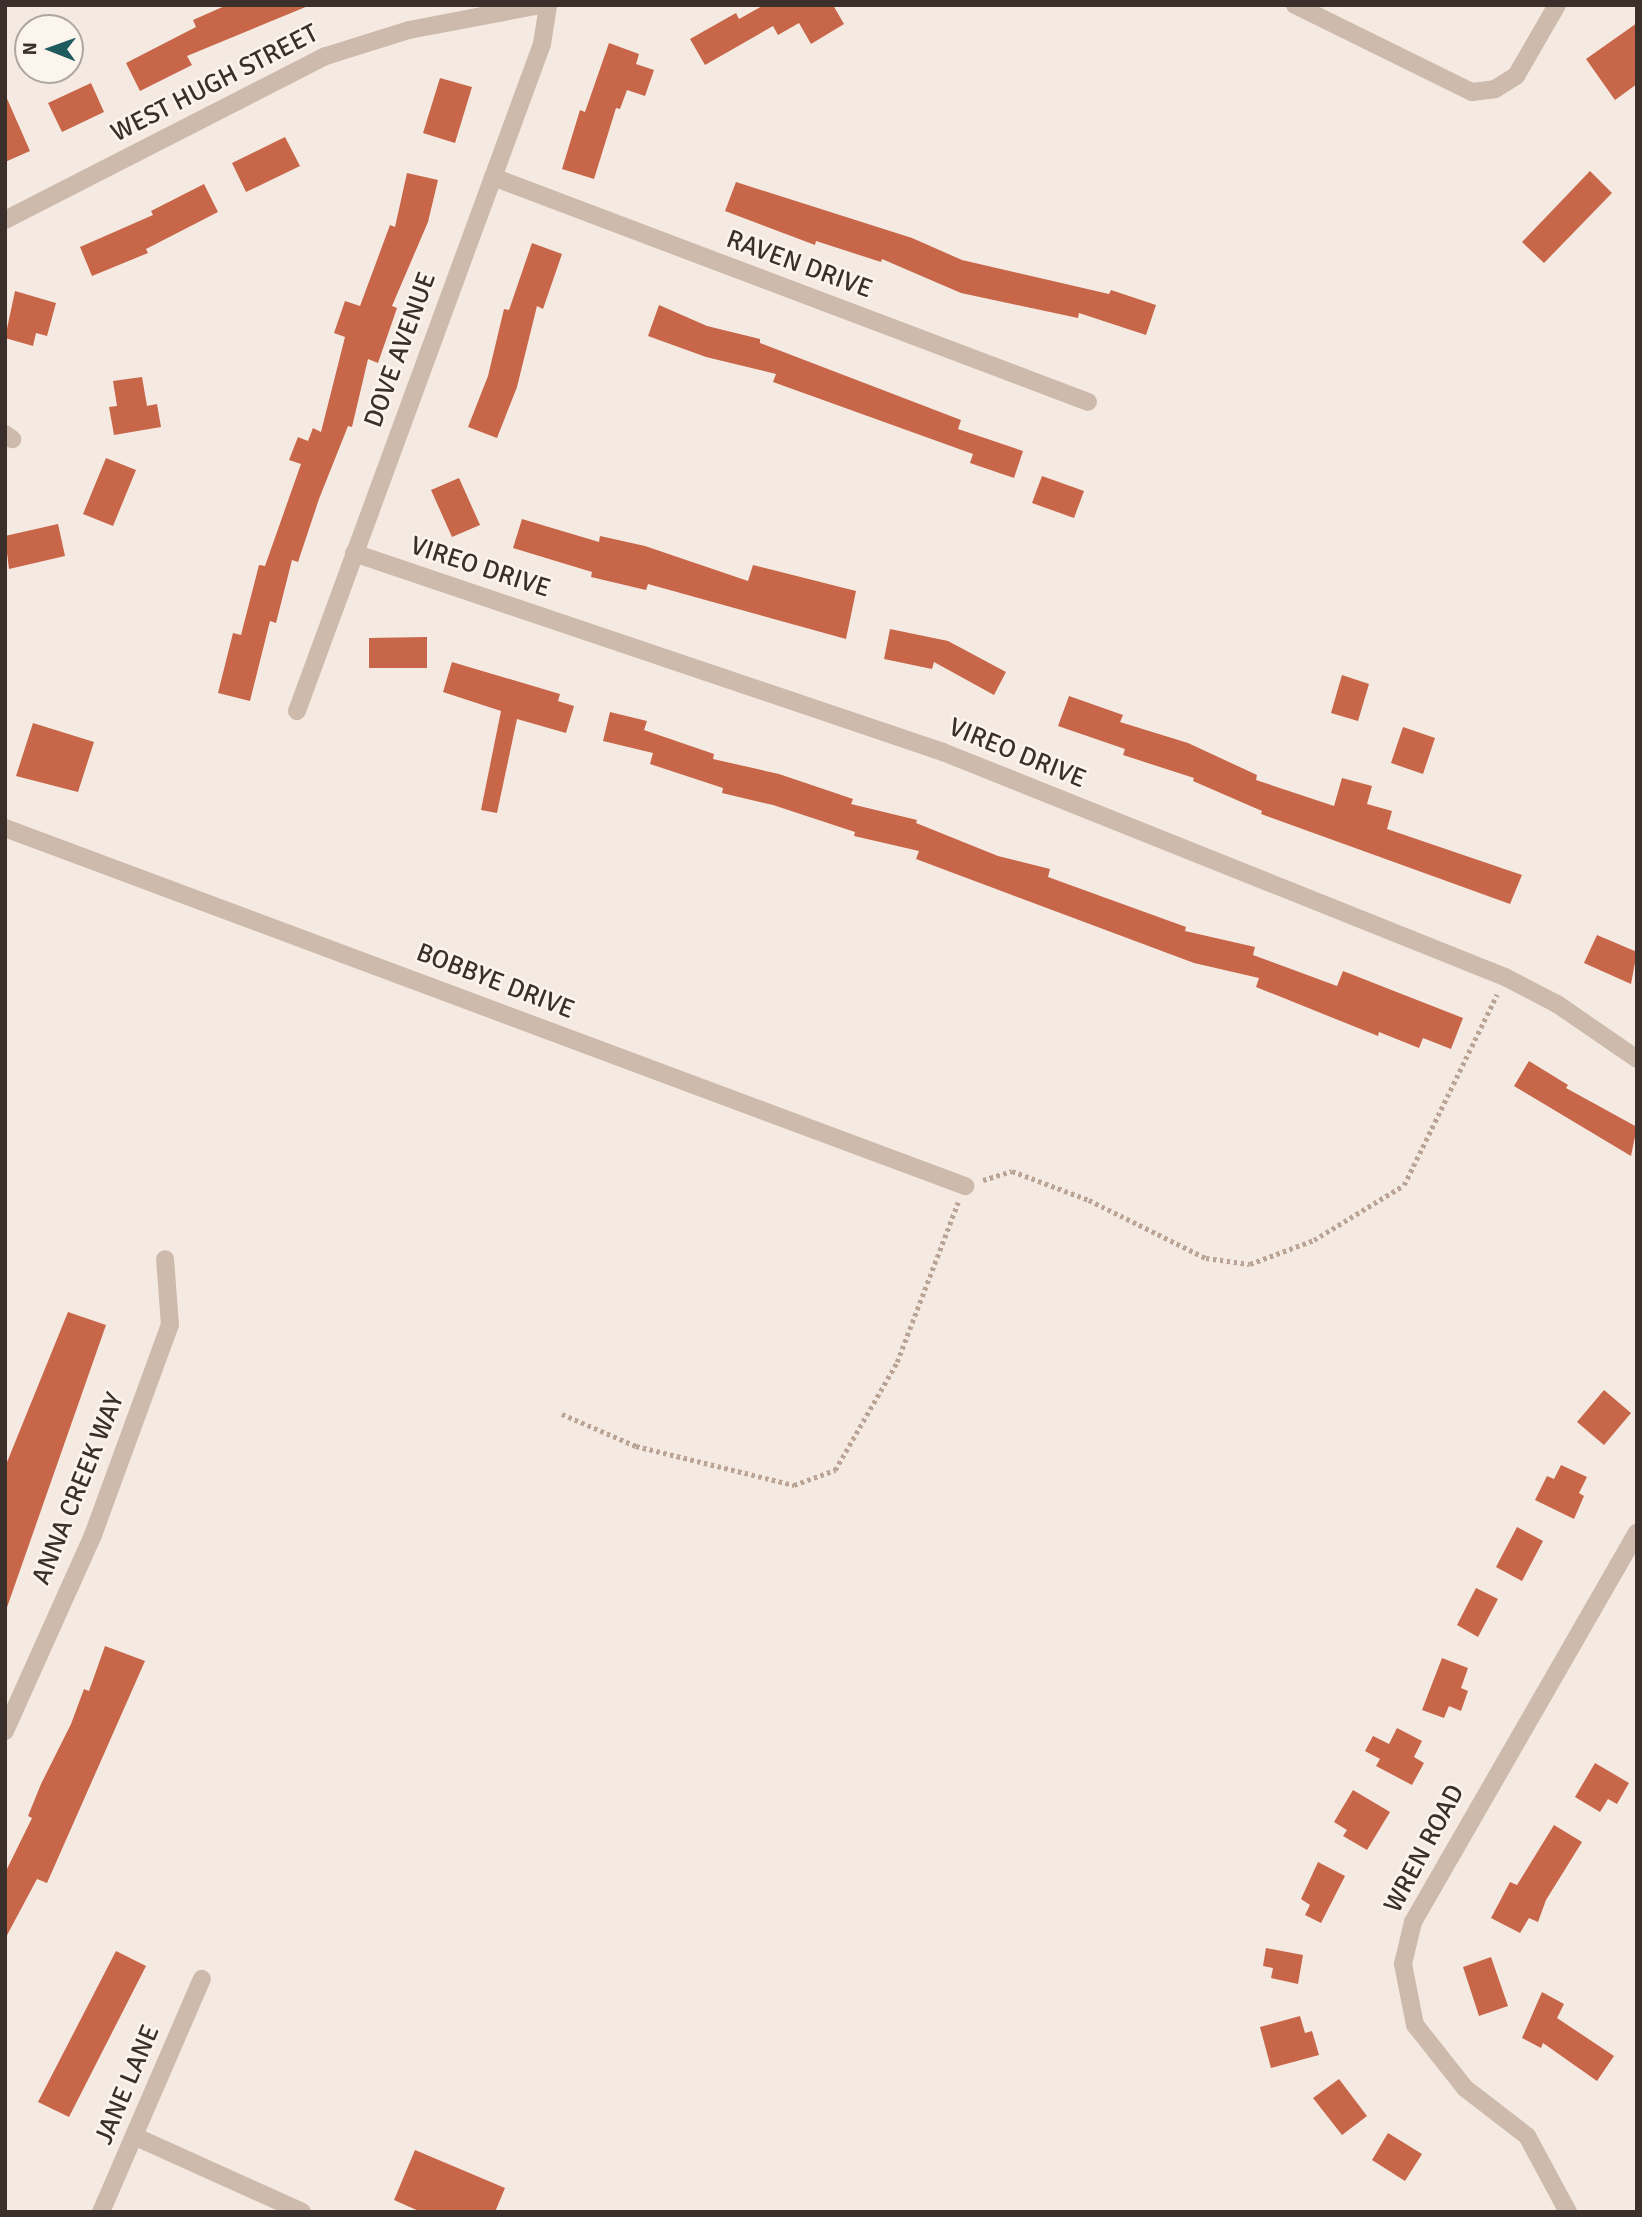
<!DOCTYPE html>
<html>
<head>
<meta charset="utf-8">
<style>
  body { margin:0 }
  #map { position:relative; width:1642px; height:2217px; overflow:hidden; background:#f4eae1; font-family:Signika,sans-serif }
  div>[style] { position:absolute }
  .building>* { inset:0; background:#c8664a }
  .path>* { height:4.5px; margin-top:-2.25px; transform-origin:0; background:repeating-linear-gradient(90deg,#b9a496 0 3.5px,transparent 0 7px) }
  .minor>* { height:18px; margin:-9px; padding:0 9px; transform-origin:9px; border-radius:9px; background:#cdbaac }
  span { translate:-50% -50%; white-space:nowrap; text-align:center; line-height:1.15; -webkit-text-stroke:5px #fbf5ee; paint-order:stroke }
  .street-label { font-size:26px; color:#3b2f2b }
  .frame { position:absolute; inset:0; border:7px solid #3b2f2b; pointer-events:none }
  .north { position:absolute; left:14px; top:14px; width:70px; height:70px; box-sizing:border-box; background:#fbf5ee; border:2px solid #aea6a0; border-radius:50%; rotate:271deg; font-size:19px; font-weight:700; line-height:28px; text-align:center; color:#3b2f2b }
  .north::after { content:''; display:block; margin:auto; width:24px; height:32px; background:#1f5b5e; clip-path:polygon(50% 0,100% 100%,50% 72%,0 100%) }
</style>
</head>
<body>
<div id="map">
  <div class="building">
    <i style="clip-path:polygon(227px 5px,308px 6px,187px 56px,192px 65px,140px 91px,126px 63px,196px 27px,193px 20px)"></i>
    <i style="clip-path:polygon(764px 5px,833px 5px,844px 24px,811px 44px,799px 23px,778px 35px,773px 26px,705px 65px,690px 39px,736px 13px,739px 19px)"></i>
    <i style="clip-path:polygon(1637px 23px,1637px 84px,1615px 100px,1586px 59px)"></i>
    <i style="clip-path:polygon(609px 43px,639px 54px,636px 64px,654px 70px,645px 96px,627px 90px,620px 109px,616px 108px,594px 179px,562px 169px,580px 110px,585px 112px)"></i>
    <i style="clip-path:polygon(440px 78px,472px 87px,455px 143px,423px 133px)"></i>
    <i style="clip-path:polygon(91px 83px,104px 112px,62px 132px,48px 103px)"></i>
    <i style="clip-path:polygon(5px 94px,30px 151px,5px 162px)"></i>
    <i style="clip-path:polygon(285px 137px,300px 166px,246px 192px,232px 163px)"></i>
    <i style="clip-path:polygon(1590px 171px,1612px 193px,1544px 263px,1522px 242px)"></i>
    <i style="clip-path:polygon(407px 173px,438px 180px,428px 222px,392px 306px,397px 308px,378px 363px,368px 359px,352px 427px,348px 426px,319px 499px,298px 562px,292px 560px,276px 623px,270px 621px,250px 701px,218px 693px,233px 633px,241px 635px,259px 565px,265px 566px,301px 464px,289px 460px,298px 437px,308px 441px,313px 428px,321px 432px,345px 337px,334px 333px,345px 301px,360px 306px,390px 225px,395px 227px)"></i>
    <i style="clip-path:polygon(736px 182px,912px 238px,962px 260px,1109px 294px,1111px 290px,1156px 305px,1146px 335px,1079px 313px,1078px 318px,961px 293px,882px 259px,881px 262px,816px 241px,815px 245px,725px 211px)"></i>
    <i style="clip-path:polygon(204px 184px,218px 212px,146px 249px,148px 253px,92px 276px,80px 247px,153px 215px,151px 211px)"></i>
    <i style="clip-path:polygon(532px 243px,562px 254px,543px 309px,537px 306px,517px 387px,497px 438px,468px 427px,488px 376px,504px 309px,509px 310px)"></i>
    <i style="clip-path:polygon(15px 291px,56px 303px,47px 336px,36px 333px,33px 346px,5px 338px)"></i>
    <i style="clip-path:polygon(659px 305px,707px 326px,760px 339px,760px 343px,961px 420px,958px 429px,1023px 451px,1014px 478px,970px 463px,973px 454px,773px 382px,776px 374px,706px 357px,648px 336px)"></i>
    <i style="clip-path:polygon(142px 377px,147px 406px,157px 404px,161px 427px,114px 435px,109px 407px,117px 406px,113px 381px)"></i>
    <i style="clip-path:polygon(106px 458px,136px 470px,113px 526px,83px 514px)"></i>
    <i style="clip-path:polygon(1042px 476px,1084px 491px,1074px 518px,1032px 503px)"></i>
    <i style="clip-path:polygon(459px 478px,480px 525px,452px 537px,431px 490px)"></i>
    <i style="clip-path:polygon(522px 519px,599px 542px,600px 536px,645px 546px,748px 581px,753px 565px,856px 591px,846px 639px,648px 584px,646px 590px,591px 577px,592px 572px,513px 548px)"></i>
    <i style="clip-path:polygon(58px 524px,65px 556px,9px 569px,5px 536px)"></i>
    <i style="clip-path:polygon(890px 629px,948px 641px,1006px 672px,994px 695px,934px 662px,932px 669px,884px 659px)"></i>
    <i style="clip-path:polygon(427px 637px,427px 668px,369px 668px,369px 638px)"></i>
    <i style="clip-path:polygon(452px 662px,560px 694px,558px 701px,574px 706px,566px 733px,517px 719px,497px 813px,481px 810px,501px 711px,443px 692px)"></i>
    <i style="clip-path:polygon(1342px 675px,1369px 684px,1358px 721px,1331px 713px)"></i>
    <i style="clip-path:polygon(1069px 696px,1123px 715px,1120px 722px,1188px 743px,1257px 775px,1256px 780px,1334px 806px,1342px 778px,1372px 786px,1367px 804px,1392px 811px,1387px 829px,1522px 875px,1510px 904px,1261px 814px,1262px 811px,1193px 781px,1194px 778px,1123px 755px,1125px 749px,1058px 726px)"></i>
    <i style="clip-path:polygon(610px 712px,647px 721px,644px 730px,714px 754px,713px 759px,779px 774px,853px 799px,851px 804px,917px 820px,916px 823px,998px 856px,1050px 869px,1048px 877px,1186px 927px,1185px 931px,1255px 947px,1253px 955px,1337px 986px,1343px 971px,1463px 1018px,1451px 1049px,1423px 1038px,1419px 1048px,1379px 1032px,1378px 1036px,1256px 987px,1259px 978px,1194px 963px,916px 859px,919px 851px,854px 836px,855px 832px,773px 805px,722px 793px,723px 788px,650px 764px,653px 753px,603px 741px)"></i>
    <i style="clip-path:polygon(33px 723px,94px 742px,78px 792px,16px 776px)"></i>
    <i style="clip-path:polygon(1403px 727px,1435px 738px,1423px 774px,1391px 763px)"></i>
    <i style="clip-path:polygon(1597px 935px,1637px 952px,1631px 984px,1584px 963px)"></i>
    <i style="clip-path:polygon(1529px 1061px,1568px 1085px,1566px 1088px,1637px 1127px,1631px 1156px,1514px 1086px)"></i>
    <i style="clip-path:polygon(68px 1312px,106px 1325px,5px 1613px,5px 1467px)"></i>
    <i style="clip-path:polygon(1604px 1390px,1631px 1413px,1604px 1445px,1577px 1422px)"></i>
    <i style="clip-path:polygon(1561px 1465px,1587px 1477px,1579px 1493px,1584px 1496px,1574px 1519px,1535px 1500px,1547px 1476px,1554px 1479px)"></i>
    <i style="clip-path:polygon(1517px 1527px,1543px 1541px,1522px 1581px,1496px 1567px)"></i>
    <i style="clip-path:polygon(1476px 1588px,1498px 1599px,1478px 1637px,1457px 1625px)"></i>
    <i style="clip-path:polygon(105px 1646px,145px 1661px,47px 1883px,37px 1879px,5px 1939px,5px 1873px,32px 1818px,28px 1816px,41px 1784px,71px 1724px,84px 1689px,89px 1691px)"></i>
    <i style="clip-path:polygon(1442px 1658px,1468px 1668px,1461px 1688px,1468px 1691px,1461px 1711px,1449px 1706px,1444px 1718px,1422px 1710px)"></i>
    <i style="clip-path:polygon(1397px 1728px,1422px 1741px,1414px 1757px,1424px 1763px,1412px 1785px,1376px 1766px,1380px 1759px,1365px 1751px,1373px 1736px,1389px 1744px)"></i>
    <i style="clip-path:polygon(1595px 1763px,1629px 1783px,1617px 1804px,1608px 1799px,1600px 1812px,1575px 1797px)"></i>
    <i style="clip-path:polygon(1353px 1790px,1390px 1812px,1367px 1850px,1343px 1836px,1347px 1830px,1334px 1822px)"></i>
    <i style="clip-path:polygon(1554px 1825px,1582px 1842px,1546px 1900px,1538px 1922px,1529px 1918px,1520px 1933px,1491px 1918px,1510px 1882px,1517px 1885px)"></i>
    <i style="clip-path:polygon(1318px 1862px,1345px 1876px,1321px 1923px,1305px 1915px,1310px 1905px,1301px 1899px)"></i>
    <i style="clip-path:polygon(1266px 1948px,1303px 1955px,1298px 1984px,1271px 1978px,1273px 1968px,1263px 1966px)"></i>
    <i style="clip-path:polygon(116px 1951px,146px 1966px,69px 2117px,38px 2102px)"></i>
    <i style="clip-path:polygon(1491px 1957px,1508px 2006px,1479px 2016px,1463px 1967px)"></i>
    <i style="clip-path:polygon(1542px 1992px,1564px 2004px,1557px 2018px,1614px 2056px,1597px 2081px,1543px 2043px,1541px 2048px,1522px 2038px)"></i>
    <i style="clip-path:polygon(1300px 2016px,1305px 2033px,1312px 2031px,1319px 2055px,1271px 2068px,1260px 2027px)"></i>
    <i style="clip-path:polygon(1339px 2079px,1367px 2116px,1342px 2135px,1313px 2098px)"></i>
    <i style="clip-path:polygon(1388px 2133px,1422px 2154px,1405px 2181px,1372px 2160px)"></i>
    <i style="clip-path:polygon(415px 2150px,505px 2188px,495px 2212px,421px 2212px,394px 2200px)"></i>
  </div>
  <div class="path">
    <i style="left:983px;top:1180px;width:30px;rotate:-17deg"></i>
    <i style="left:1012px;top:1171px;width:82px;rotate:20.6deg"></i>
    <i style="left:1089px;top:1200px;width:131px;rotate:26.4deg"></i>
    <i style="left:1206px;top:1258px;width:44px;rotate:7.8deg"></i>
    <i style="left:1250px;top:1264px;width:68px;rotate:-20.6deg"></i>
    <i style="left:1314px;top:1240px;width:105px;rotate:-31.4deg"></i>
    <i style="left:1404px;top:1185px;width:212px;rotate:-64deg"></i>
    <i style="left:562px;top:1414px;width:81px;rotate:23.4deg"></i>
    <i style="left:636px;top:1446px;width:163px;rotate:13.9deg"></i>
    <i style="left:794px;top:1485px;width:44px;rotate:-20.1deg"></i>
    <i style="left:835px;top:1470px;width:125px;rotate:-60.1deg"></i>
    <i style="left:897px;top:1362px;width:171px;rotate:-69.1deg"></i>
  </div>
  <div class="minor">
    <i style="left:1295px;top:5px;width:197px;rotate:26.2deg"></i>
    <i style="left:1472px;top:92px;width:23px;rotate:-7deg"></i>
    <i style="left:1495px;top:89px;width:25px;rotate:-32deg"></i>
    <i style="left:1516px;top:76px;width:82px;rotate:-60deg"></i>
    <i style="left:493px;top:177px;width:636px;rotate:20.71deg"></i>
    <i style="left:5px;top:220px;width:360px;rotate:-27.1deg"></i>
    <i style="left:326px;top:56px;width:87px;rotate:-17.4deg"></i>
    <i style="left:409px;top:30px;width:133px;rotate:-10.8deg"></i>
    <i style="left:5px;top:434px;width:9px;rotate:36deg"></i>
    <i style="left:354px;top:553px;width:622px;rotate:18.67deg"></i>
    <i style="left:943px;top:752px;width:605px;rotate:21.82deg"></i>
    <i style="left:1505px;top:977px;width:59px;rotate:27.4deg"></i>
    <i style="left:1557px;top:1004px;width:97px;rotate:34.5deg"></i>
    <i style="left:297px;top:711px;width:711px;rotate:-69.83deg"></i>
    <i style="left:542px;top:44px;width:39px;rotate:-81deg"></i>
    <i style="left:5px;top:828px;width:1025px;rotate:20.45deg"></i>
    <i style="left:5px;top:1731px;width:215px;rotate:-65.8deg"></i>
    <i style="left:93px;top:1535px;width:224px;rotate:-69.9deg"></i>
    <i style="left:170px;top:1325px;width:66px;rotate:-94.3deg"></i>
    <i style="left:134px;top:2136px;width:184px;rotate:24.3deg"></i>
    <i style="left:101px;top:2212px;width:254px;rotate:-66.6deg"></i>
    <i style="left:1568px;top:2212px;width:86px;rotate:-118.3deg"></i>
    <i style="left:1527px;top:2136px;width:78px;rotate:-142.3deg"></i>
    <i style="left:1465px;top:2088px;width:80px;rotate:-128.4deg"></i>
    <i style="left:1415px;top:2025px;width:62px;rotate:-101.1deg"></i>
    <i style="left:1403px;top:1964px;width:43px;rotate:-76.6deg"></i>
    <i style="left:1413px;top:1922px;width:449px;rotate:-60.1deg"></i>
  </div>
  <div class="street-label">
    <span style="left:215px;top:84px;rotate:-27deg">WEST HUGH STREET</span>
    <span style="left:799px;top:265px;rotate:20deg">RAVEN DRIVE</span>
    <span style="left:401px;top:350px;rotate:-70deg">DOVE AVENUE</span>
    <span style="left:480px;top:568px;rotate:18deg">VIREO DRIVE</span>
    <span style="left:1017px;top:754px;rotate:22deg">VIREO DRIVE</span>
    <span style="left:495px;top:982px;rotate:21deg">BOBBYE DRIVE</span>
    <span style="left:79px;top:1489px;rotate:-68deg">ANNA CREEK WAY</span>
    <span style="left:1425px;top:1849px;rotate:-62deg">WREN ROAD</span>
    <span style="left:128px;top:2085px;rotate:-67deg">JANE LANE</span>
  </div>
  <div class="frame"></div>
  <div class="north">N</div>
</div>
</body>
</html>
